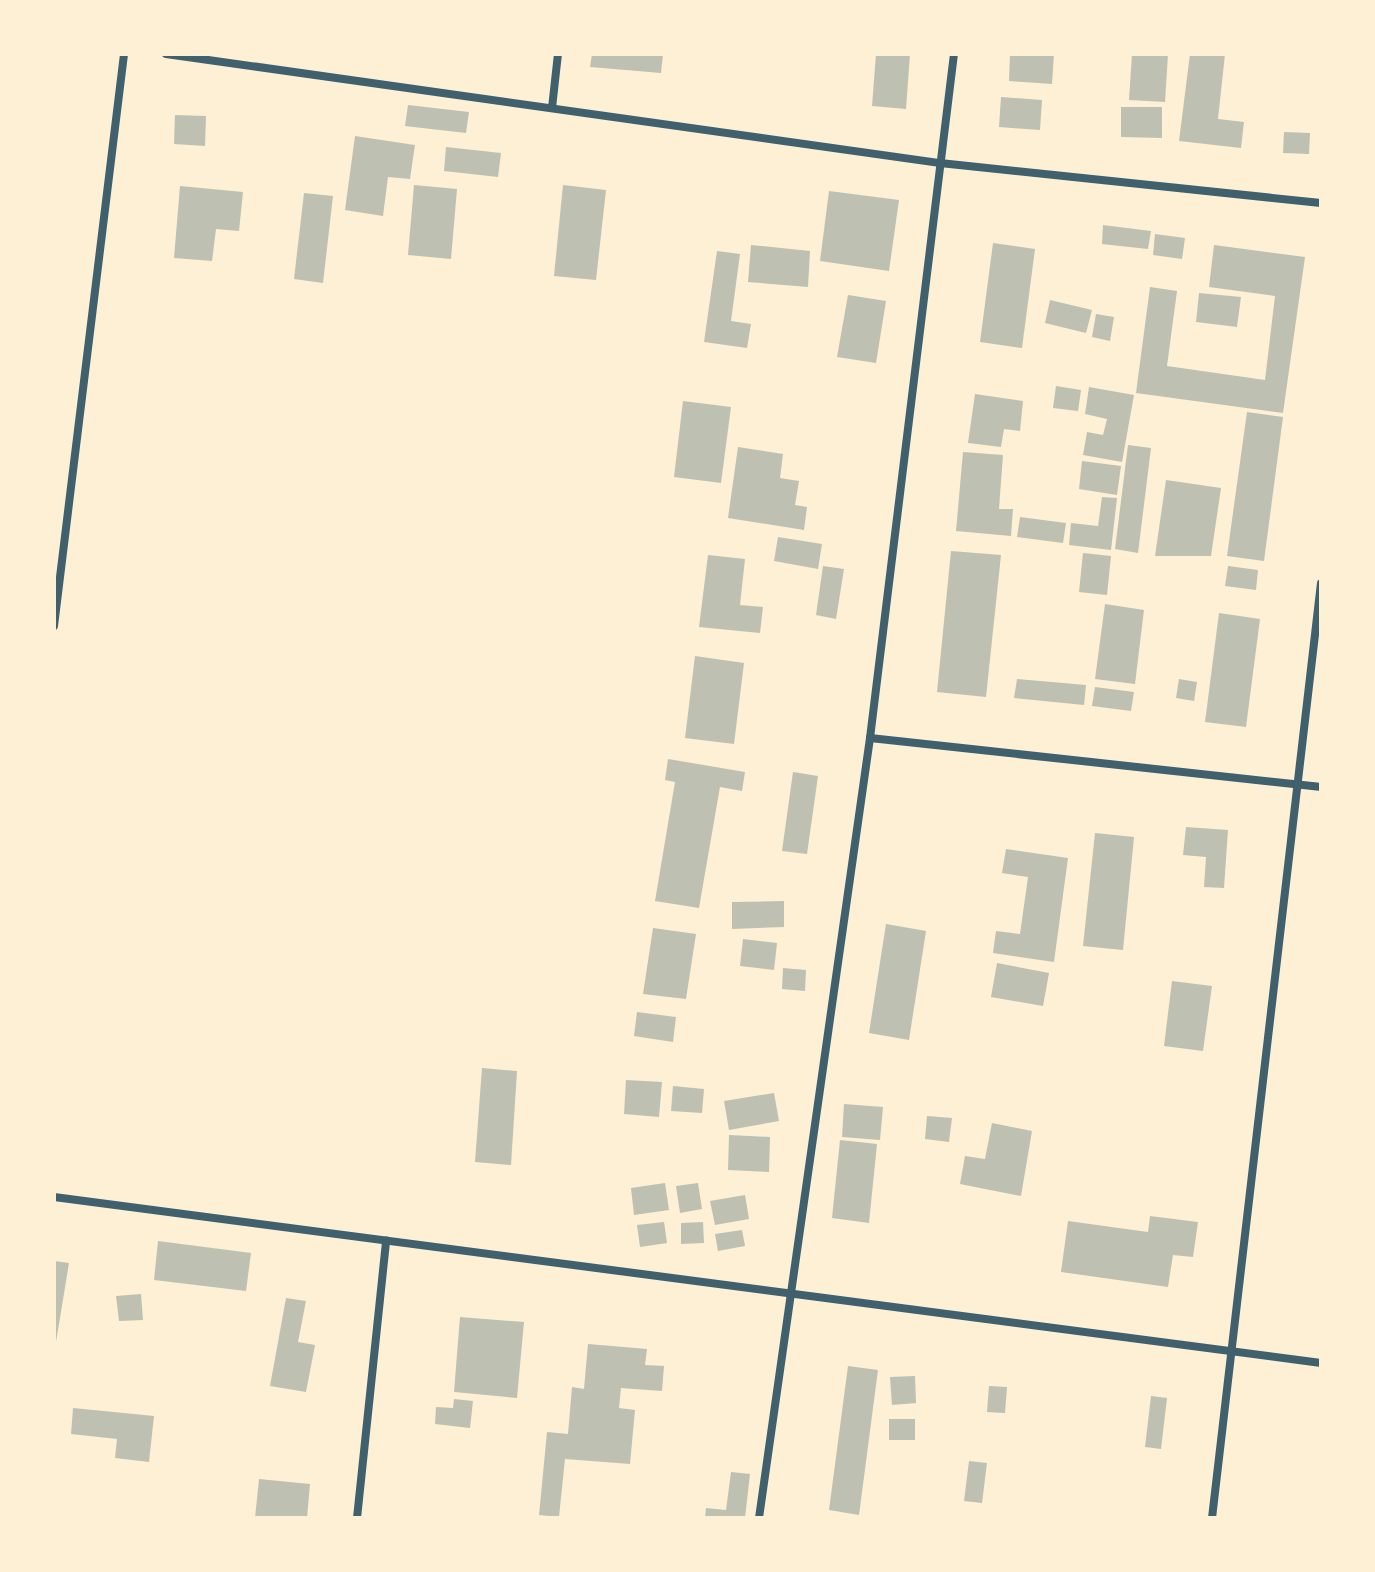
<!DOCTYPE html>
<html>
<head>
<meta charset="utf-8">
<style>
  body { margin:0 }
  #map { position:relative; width:1375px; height:1572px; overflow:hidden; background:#fdf0d5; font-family:"Playfair Display",serif }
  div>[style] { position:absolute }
  .building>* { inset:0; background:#bec0b2 }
  .minor>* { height:8px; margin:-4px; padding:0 4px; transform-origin:4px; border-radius:4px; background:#3f606c }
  span { translate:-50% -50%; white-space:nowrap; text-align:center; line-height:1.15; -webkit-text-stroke:6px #fdf0d5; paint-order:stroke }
  .frame { position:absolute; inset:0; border:56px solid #fdf0d5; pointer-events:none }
</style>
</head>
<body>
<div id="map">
  <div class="building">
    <i style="clip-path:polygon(592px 54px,663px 54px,661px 73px,590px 67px)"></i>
    <i style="clip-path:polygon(876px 54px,910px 54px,906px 109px,872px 106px)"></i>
    <i style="clip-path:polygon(1010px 54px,1054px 54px,1052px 84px,1009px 81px)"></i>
    <i style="clip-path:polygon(1132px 54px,1168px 54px,1165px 102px,1129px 100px)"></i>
    <i style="clip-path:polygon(1190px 54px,1225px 54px,1218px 119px,1244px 122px,1241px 148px,1179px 141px)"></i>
    <i style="clip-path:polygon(1001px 97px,1042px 100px,1040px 130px,999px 127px)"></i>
    <i style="clip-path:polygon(408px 105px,469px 112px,466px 133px,405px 126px)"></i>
    <i style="clip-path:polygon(1121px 107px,1162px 107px,1162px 138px,1121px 137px)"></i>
    <i style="clip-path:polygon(175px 115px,206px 116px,205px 146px,174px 144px)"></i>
    <i style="clip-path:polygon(1284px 132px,1310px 133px,1309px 154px,1283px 153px)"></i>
    <i style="clip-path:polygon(355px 136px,415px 145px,410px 179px,388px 177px,383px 216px,345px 210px)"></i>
    <i style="clip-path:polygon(446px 147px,501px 153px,498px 177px,444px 171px)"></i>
    <i style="clip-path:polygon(414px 185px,457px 189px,451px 259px,408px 255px)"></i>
    <i style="clip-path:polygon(563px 185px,606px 190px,596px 280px,554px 276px)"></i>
    <i style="clip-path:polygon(180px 186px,243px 192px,239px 231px,216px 229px,212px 261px,174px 258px)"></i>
    <i style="clip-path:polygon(829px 191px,899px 200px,889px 271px,820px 261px)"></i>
    <i style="clip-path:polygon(304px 193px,333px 196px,323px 283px,294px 279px)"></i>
    <i style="clip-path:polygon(1103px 225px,1151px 231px,1148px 249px,1102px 244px)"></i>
    <i style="clip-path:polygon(1155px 234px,1185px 238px,1182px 259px,1153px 255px)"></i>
    <i style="clip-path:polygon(993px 243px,1035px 249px,1022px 348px,980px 342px)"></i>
    <i style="clip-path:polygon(751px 245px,810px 251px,808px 287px,748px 282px)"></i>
    <i style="clip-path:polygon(1214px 245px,1305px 257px,1283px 413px,1136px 393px,1150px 287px,1177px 291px,1167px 366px,1265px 380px,1275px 296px,1209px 287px)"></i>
    <i style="clip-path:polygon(717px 251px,740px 254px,731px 321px,751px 324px,747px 348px,704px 342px)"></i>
    <i style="clip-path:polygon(1199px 293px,1241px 297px,1237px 327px,1196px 322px)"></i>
    <i style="clip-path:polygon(848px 295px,886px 301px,876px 363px,837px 357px)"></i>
    <i style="clip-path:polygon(1050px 300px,1092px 310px,1086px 333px,1045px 323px)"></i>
    <i style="clip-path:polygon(1096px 314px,1114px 317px,1110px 341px,1092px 337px)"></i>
    <i style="clip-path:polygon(1056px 386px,1081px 390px,1078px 411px,1053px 408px)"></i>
    <i style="clip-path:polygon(1089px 387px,1134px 395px,1122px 462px,1083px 455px,1087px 432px,1103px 435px,1107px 419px,1085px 414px)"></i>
    <i style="clip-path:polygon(975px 394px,1023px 401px,1020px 431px,1004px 429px,1001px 447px,968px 443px)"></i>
    <i style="clip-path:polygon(683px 401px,731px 407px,721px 483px,674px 477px)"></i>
    <i style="clip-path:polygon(1247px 412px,1283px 417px,1264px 561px,1227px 556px)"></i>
    <i style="clip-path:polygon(1128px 445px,1151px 448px,1138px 553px,1115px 549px)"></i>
    <i style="clip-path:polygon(738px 447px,783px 454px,780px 478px,799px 481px,795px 505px,807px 507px,804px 530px,728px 518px)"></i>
    <i style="clip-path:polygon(963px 452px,1003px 455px,999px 509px,1013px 509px,1011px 536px,956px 531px)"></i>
    <i style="clip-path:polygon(1082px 461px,1121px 466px,1117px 495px,1079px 489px)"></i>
    <i style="clip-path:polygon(1166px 480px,1221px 488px,1211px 556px,1155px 556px)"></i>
    <i style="clip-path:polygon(1102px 497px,1117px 498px,1111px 550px,1069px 545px,1071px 523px,1098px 526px)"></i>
    <i style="clip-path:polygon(1020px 517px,1066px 523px,1063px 543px,1017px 537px)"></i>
    <i style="clip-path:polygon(778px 537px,822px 544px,818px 569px,774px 561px)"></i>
    <i style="clip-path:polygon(951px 551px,1001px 555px,986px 697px,937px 692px)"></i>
    <i style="clip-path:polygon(1083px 553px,1111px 556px,1107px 595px,1079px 592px)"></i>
    <i style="clip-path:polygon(708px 555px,745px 559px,740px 605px,763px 607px,760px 633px,699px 627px)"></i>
    <i style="clip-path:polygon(823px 566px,844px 569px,836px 619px,816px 615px)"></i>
    <i style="clip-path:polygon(1228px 566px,1258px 570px,1256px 590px,1225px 586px)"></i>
    <i style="clip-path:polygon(1105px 604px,1144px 610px,1135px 684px,1095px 679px)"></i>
    <i style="clip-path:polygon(1219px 613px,1260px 619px,1246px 727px,1205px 722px)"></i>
    <i style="clip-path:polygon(695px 656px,744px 663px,734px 744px,685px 738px)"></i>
    <i style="clip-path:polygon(1017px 679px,1086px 685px,1084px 705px,1014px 698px)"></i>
    <i style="clip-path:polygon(1179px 679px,1197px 682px,1194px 701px,1176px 698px)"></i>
    <i style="clip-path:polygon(1095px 687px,1134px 692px,1131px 711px,1092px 706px)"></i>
    <i style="clip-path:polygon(668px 759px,745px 772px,742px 791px,720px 787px,699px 908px,655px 901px,675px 782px,665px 780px)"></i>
    <i style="clip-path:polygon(793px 772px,818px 776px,807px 854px,782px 851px)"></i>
    <i style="clip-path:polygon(1186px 827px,1228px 830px,1224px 888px,1204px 887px,1206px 857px,1183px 855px)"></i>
    <i style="clip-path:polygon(1095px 833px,1134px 837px,1123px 950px,1083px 946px)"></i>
    <i style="clip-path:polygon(1006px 849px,1068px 858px,1054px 962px,993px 953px,996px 931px,1020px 934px,1028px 877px,1002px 873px)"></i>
    <i style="clip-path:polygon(784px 901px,784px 927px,732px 929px,732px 902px)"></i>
    <i style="clip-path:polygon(886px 924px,926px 931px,909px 1040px,869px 1033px)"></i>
    <i style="clip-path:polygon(653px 928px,696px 934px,686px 999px,643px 994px)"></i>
    <i style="clip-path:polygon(743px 939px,777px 943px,774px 970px,740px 966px)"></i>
    <i style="clip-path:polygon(997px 963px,1049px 973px,1043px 1006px,991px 997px)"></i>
    <i style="clip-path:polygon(783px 968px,806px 970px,805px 991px,782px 989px)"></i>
    <i style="clip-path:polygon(1172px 981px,1212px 986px,1203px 1051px,1164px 1046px)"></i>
    <i style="clip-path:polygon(637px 1012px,676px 1017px,673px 1042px,634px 1036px)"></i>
    <i style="clip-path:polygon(482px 1068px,517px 1071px,511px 1165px,475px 1162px)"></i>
    <i style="clip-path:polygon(626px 1080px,662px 1082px,659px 1117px,624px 1114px)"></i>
    <i style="clip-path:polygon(673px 1086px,704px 1089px,702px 1113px,671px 1111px)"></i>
    <i style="clip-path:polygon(774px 1093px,779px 1121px,729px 1130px,724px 1101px)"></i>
    <i style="clip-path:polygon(844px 1104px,883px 1107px,880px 1140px,842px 1137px)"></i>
    <i style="clip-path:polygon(927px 1116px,952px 1118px,949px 1142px,925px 1139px)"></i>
    <i style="clip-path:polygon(992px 1123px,1032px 1131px,1021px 1196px,960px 1184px,965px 1156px,985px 1159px)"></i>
    <i style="clip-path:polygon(729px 1135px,770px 1137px,769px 1172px,728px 1170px)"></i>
    <i style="clip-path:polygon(840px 1140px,877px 1144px,869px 1223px,832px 1218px)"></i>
    <i style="clip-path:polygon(665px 1183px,669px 1210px,634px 1215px,631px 1188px)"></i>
    <i style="clip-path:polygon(698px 1183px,702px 1209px,680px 1213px,676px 1186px)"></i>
    <i style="clip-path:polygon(745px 1195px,749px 1219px,715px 1225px,710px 1201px)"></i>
    <i style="clip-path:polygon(1150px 1216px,1198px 1222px,1193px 1257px,1173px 1255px,1168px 1287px,1061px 1272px,1068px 1221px,1148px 1232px)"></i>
    <i style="clip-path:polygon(664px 1222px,667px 1243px,640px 1247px,637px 1225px)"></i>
    <i style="clip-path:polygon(703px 1222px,704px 1243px,681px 1244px,681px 1223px)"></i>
    <i style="clip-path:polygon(742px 1230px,745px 1246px,718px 1251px,715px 1234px)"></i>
    <i style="clip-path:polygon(158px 1241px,251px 1253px,246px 1291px,154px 1280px)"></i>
    <i style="clip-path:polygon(54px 1261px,69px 1263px,56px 1342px,54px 1341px)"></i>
    <i style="clip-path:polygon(141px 1294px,143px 1320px,119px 1321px,116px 1296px)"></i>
    <i style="clip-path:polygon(286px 1298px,306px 1301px,298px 1342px,315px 1345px,306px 1392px,270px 1386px)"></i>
    <i style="clip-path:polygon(460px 1317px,524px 1322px,517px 1398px,454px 1392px)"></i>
    <i style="clip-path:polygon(588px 1344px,647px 1349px,645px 1365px,664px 1366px,662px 1391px,621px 1388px,619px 1408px,635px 1410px,630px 1464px,565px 1459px,559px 1517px,539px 1515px,547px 1432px,568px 1434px,572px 1387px,584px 1389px)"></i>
    <i style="clip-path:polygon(848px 1366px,878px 1370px,859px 1515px,829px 1510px)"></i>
    <i style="clip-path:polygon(915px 1376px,916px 1403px,892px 1405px,890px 1377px)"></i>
    <i style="clip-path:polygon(989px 1386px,1007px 1387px,1005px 1413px,987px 1412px)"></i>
    <i style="clip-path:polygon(1151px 1396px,1167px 1398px,1161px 1449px,1145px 1447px)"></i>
    <i style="clip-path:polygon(454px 1399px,473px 1401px,470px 1428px,435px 1424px,436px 1407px,453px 1408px)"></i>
    <i style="clip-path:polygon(73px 1408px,154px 1416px,149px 1462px,115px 1458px,117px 1439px,71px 1434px)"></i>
    <i style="clip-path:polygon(889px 1419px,915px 1419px,915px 1440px,889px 1440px)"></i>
    <i style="clip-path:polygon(969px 1461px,987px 1463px,982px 1503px,964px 1501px)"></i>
    <i style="clip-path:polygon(731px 1472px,750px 1474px,745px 1518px,705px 1518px,706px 1508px,726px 1510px)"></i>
    <i style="clip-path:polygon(259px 1479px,310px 1484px,307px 1518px,255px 1518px)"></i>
  </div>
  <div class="minor">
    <i style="left:166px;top:54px;width:782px;rotate:8.02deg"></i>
    <i style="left:940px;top:163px;width:383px;rotate:6deg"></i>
    <i style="left:552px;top:108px;width:54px;rotate:-83.7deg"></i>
    <i style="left:54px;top:626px;width:576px;rotate:-83.02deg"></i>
    <i style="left:870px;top:738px;width:454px;rotate:6.2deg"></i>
    <i style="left:54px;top:1197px;width:1278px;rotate:7.46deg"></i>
    <i style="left:357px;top:1518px;width:279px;rotate:-84deg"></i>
    <i style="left:759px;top:1518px;width:788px;rotate:-81.9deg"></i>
    <i style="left:870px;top:738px;width:689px;rotate:-83deg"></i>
    <i style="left:1212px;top:1518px;width:941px;rotate:-83.35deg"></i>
  </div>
  <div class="frame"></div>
</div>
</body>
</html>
